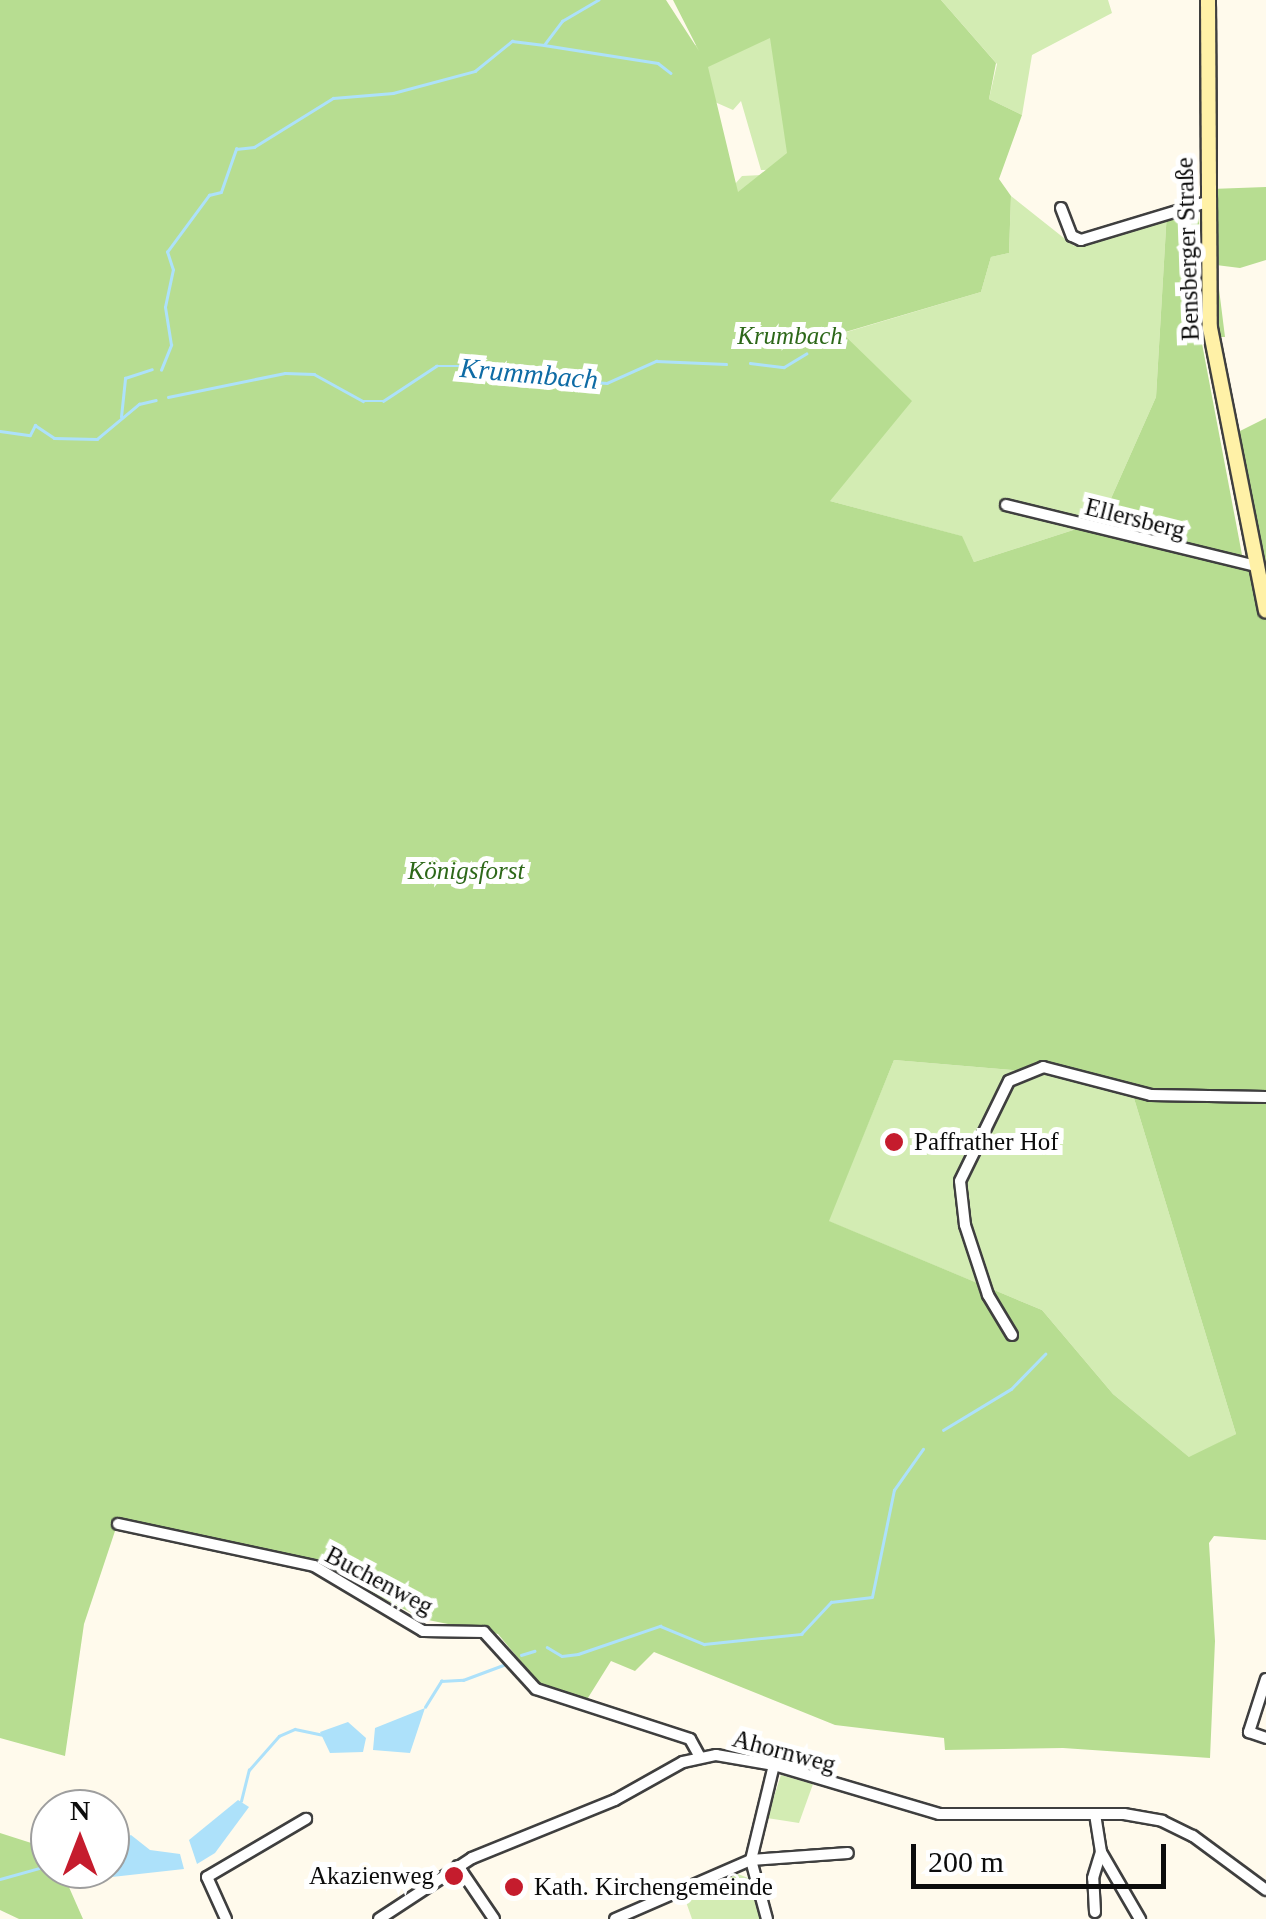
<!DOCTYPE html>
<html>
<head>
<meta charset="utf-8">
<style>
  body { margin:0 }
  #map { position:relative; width:1266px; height:1919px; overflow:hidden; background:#fffaec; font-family:Georgia,serif }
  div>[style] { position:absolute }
  .green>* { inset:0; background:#d3ecb3 }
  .forest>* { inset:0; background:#b7dd91 }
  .water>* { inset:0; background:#ade1fa }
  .stream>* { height:2.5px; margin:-1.25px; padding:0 1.25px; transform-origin:1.25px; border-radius:1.25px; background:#ade1fa }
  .roads { filter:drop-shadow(2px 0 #3f3f3f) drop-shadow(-2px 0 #3f3f3f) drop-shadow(0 2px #3f3f3f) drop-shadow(0 -2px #3f3f3f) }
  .street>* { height:10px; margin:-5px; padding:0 5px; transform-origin:5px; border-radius:5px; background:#fff }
  .secondary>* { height:14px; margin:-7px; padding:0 7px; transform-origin:7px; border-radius:7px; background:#fff1a7 }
  .dots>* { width:28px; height:28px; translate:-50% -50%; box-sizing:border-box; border:5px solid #fff; border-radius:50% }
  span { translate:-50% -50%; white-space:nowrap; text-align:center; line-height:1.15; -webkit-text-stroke:10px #fff; paint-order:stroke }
  .street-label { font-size:25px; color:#0c0c0c }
  .park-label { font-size:25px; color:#2d6819; font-style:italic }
  .poi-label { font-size:25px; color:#0c0c0c }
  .left { translate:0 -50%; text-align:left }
  .right { translate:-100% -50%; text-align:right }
  .water-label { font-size:28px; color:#0e6ba5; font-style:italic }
  .north { position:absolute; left:30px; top:1789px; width:100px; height:100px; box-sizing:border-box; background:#fff; border:2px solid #9e9e9e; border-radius:50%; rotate:0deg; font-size:28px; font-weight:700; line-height:40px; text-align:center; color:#0c0c0c }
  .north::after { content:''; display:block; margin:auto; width:35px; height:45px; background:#c51c2d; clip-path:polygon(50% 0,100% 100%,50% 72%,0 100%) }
  .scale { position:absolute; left:911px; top:1844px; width:255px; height:45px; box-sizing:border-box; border:5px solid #0c0c0c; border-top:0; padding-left:12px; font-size:30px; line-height:35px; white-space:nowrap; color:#0c0c0c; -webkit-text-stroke:8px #fff; paint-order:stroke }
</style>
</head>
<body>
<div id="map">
  <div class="green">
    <i style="clip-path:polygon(941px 0,1108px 0,1112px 13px,1032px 55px,1022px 115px,989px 99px,997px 64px)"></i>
    <i style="clip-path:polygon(774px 22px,801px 169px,761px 170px,741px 101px,733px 110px,674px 84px,735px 184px,742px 176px,762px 175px,840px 334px,981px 292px,991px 257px,1009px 253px,1011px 196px,1074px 246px,1167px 211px,1156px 397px,1101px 521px,974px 562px,961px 536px,830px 501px,0 419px,687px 45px,713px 45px)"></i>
    <i style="clip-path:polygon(894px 1060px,1048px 1073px,1133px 1095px,1236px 1434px,1190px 1458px,1113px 1394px,1042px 1310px,828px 1221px)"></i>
    <i style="clip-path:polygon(781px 1775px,813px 1784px,799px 1823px,767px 1818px)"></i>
    <i style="clip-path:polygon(738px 1874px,748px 1878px,760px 1919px,692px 1919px,685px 1899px)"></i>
  </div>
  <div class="forest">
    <i style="clip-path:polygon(evenodd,0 0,666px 0,699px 51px,673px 0,941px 0,996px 63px,989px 99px,1022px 115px,999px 179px,1011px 196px,1009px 253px,991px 257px,981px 292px,842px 333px,912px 401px,830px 501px,962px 536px,974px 562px,1101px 521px,1156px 397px,1167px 211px,1199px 204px,1200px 333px,1243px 560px,1260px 565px,1234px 434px,1266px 418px,1266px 1540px,1214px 1536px,1209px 1543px,1215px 1641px,1210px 1758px,1063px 1748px,945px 1750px,944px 1738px,835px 1725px,654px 1652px,635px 1671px,611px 1661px,586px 1701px,543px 1688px,498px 1634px,423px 1619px,331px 1571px,116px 1528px,84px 1624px,65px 1756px,0 1738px,0 0,770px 38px,787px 153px,738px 192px,708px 67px,770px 38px,0 0,894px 1060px,1048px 1073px,1133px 1095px,1236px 1434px,1189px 1457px,1113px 1394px,1042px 1310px,829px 1221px,894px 1060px)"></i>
    <i style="clip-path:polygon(1266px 187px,1266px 260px,1240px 268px,1216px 265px,1225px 337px,1219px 337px,1211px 189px)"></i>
    <i style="clip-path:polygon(0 1833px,50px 1849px,50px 1869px,61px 1869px,83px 1919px,19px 1919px,0 1910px)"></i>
  </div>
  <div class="water">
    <i style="clip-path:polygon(425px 1708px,410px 1753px,373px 1750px,375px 1728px)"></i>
    <i style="clip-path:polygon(348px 1722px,366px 1738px,363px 1752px,330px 1753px,320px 1732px)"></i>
    <i style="clip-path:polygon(238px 1800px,249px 1807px,215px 1853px,197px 1864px,189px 1840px)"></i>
    <i style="clip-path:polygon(131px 1835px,150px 1850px,180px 1854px,184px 1869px,94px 1879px,92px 1869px,110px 1869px,110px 1844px)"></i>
  </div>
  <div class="stream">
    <i style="left:544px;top:45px;width:115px;rotate:9deg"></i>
    <i style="left:658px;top:63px;width:16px;rotate:38deg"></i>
    <i style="left:750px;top:363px;width:34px;rotate:7deg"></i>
    <i style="left:784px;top:367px;width:26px;rotate:-31deg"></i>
    <i style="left:161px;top:370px;width:27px;rotate:-68deg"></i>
    <i style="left:171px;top:345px;width:38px;rotate:-99deg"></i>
    <i style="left:165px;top:307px;width:38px;rotate:-78deg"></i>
    <i style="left:173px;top:270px;width:19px;rotate:-108deg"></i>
    <i style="left:167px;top:252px;width:71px;rotate:-53.6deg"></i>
    <i style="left:209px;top:195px;width:12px;rotate:-14deg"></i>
    <i style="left:221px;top:192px;width:46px;rotate:-70.8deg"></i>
    <i style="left:236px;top:149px;width:18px;rotate:-6deg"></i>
    <i style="left:254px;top:147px;width:93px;rotate:-31.8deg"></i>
    <i style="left:333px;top:98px;width:60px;rotate:-4.8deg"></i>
    <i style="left:393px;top:93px;width:85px;rotate:-15deg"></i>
    <i style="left:475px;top:71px;width:48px;rotate:-39deg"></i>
    <i style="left:512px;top:41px;width:32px;rotate:7deg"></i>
    <i style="left:544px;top:45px;width:30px;rotate:-53deg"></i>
    <i style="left:562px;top:21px;width:42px;rotate:-30.3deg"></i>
    <i style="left:168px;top:397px;width:119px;rotate:-11.6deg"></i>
    <i style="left:285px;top:373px;width:29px;rotate:2deg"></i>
    <i style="left:314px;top:374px;width:56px;rotate:28.9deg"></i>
    <i style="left:363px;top:401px;width:20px"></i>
    <i style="left:383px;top:401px;width:64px;rotate:-33.4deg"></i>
    <i style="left:436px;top:366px;width:56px"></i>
    <i style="left:492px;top:366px;width:22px;rotate:27deg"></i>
    <i style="left:512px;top:376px;width:95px;rotate:4.2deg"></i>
    <i style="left:607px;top:383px;width:54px;rotate:-24.2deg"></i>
    <i style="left:656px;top:361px;width:70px;rotate:2.5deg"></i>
    <i style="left:121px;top:417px;width:39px;rotate:-84deg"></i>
    <i style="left:125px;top:378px;width:28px;rotate:-18deg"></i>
    <i style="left:0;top:431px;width:30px;rotate:8deg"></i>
    <i style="left:30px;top:435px;width:11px;rotate:-63deg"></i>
    <i style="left:35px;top:425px;width:23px;rotate:34deg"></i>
    <i style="left:54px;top:438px;width:43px;rotate:1.3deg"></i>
    <i style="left:97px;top:439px;width:55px;rotate:-39.8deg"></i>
    <i style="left:139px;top:404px;width:17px;rotate:-13deg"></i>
    <i style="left:943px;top:1430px;width:79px;rotate:-31.1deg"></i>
    <i style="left:1011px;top:1389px;width:49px;rotate:-45.8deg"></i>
    <i style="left:547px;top:1647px;width:17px;rotate:31deg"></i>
    <i style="left:562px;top:1656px;width:16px;rotate:-7deg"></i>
    <i style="left:578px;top:1654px;width:87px;rotate:-18.9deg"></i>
    <i style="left:660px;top:1626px;width:48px;rotate:22.2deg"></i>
    <i style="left:704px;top:1644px;width:98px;rotate:-5.9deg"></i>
    <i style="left:801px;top:1634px;width:44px;rotate:-46.8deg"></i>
    <i style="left:831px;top:1602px;width:41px;rotate:-7deg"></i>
    <i style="left:872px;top:1597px;width:109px;rotate:-78.4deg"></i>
    <i style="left:894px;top:1490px;width:50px;rotate:-54.7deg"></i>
    <i style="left:521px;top:1655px;width:14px;rotate:-17deg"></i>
    <i style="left:425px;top:1707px;width:31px;rotate:-58deg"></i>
    <i style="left:441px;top:1681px;width:22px;rotate:-3deg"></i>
    <i style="left:463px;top:1680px;width:46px;rotate:-20.4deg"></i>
    <i style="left:241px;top:1801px;width:32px;rotate:-76deg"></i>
    <i style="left:249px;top:1770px;width:45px;rotate:-48.6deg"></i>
    <i style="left:279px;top:1736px;width:17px;rotate:-24deg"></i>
    <i style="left:295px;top:1729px;width:30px;rotate:12deg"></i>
    <i style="left:0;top:1879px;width:52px;rotate:-15.6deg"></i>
  </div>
  <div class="roads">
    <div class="street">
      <i style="left:1061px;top:208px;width:30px;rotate:69deg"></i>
      <i style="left:1072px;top:236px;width:10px;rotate:24deg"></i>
      <i style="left:1081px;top:240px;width:132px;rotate:-16.8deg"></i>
      <i style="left:1006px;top:505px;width:257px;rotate:13.7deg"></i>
      <i style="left:1012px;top:1335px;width:47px;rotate:-121deg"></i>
      <i style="left:988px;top:1295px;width:74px;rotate:-108.2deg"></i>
      <i style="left:965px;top:1225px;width:44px;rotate:-96.5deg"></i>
      <i style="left:960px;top:1181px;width:111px;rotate:-63.9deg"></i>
      <i style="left:1009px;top:1081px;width:37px;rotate:-22deg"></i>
      <i style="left:1043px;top:1067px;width:112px;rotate:14.5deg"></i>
      <i style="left:1151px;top:1095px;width:115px;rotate:1deg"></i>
      <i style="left:118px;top:1524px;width:200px;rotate:12.1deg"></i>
      <i style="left:314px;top:1566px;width:127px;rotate:30.8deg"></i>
      <i style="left:423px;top:1631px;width:61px;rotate:0.9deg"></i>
      <i style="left:484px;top:1632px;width:77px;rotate:47.6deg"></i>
      <i style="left:536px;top:1689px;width:162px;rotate:18deg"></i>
      <i style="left:690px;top:1739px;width:21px;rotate:61deg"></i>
      <i style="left:1266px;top:1679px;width:56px;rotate:107.8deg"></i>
      <i style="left:1249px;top:1732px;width:18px;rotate:19deg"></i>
      <i style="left:1101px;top:1852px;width:78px;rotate:59.8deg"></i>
      <i style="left:458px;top:1866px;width:64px;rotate:55.8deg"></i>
      <i style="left:1095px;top:1912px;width:34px;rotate:-93deg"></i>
      <i style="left:1093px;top:1878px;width:27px;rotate:-73deg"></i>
      <i style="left:1101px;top:1852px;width:38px;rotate:-99deg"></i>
      <i style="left:226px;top:1919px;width:46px;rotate:-114.3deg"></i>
      <i style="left:207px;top:1877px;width:115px;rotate:-30.4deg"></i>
      <i style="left:379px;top:1919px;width:111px;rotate:-33.3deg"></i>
      <i style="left:472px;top:1858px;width:154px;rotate:-22.1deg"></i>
      <i style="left:615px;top:1800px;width:78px;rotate:-29.2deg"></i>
      <i style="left:683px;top:1762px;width:34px;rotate:-12deg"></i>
      <i style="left:716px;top:1755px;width:59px;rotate:9.8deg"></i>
      <i style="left:774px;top:1765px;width:172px;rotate:16.5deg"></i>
      <i style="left:939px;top:1814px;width:185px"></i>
      <i style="left:1124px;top:1814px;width:39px;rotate:10deg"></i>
      <i style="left:1162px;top:1821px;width:34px;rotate:26deg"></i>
      <i style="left:1193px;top:1836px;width:91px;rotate:36.5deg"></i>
      <i style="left:615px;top:1919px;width:148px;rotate:-23.5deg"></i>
      <i style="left:751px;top:1860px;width:97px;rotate:-4.1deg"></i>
      <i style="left:767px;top:1919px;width:61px;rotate:-105.2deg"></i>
      <i style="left:751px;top:1860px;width:98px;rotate:-76.4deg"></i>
    </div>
    <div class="secondary">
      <i style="left:1208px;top:0;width:328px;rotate:89.7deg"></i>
      <i style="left:1210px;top:328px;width:288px;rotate:78.8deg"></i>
    </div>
  </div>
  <div class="dots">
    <i style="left:894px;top:1142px;background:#c51c2d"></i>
    <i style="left:454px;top:1876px;background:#c51c2d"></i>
    <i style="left:514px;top:1887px;background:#c51c2d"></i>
  </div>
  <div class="street-label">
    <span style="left:1188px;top:249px;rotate:-92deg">Bensberger Straße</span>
    <span style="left:1135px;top:519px;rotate:14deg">Ellersberg</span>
    <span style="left:379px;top:1581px;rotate:28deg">Buchenweg</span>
    <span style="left:784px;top:1752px;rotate:15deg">Ahornweg</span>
  </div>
  <div class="park-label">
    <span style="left:790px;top:336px">Krumbach</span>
    <span style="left:466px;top:871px">Königsforst</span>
  </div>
  <div class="poi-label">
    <span class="left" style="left:914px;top:1142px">Paffrather Hof</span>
    <span class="right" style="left:434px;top:1876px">Akazienweg</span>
    <span class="left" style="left:534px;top:1887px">Kath. Kirchengemeinde</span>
  </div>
  <div class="water-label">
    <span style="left:529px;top:374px;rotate:5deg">Krummbach</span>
  </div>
  <div class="north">N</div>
  <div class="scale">200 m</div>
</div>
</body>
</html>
